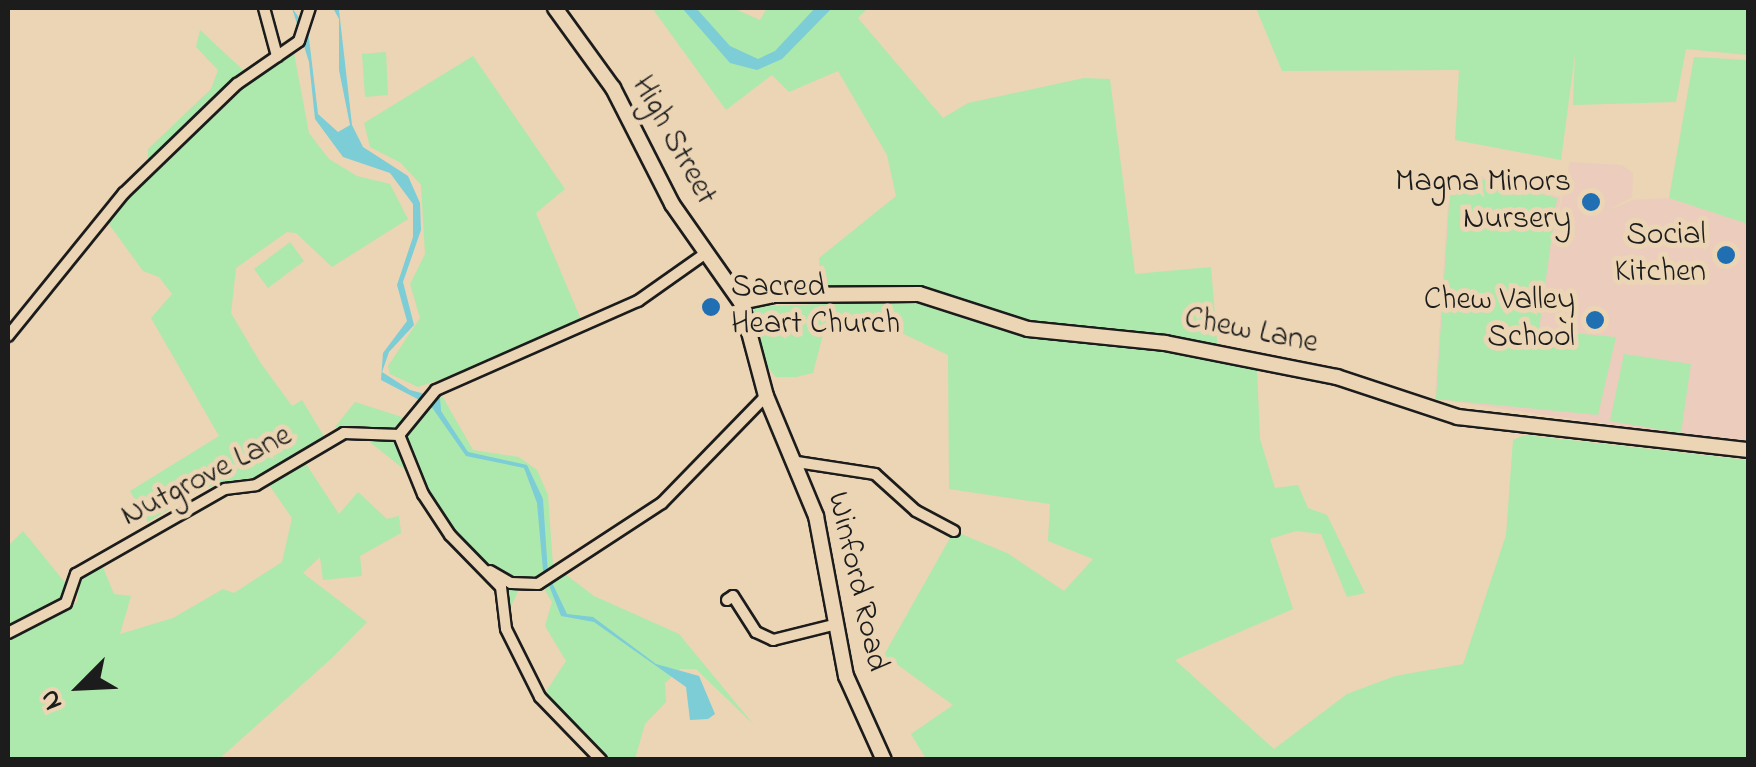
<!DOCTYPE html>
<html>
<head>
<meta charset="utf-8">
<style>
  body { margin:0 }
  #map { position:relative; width:1756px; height:767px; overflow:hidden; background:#ebd5b4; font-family:"Indie Flower",sans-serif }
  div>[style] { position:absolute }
  .built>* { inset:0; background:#ecccbd }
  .green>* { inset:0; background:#ade8ad }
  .water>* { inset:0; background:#7ccdd5 }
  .roads { filter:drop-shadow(2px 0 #1c1c1c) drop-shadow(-2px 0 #1c1c1c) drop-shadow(0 2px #1c1c1c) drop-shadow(0 -2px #1c1c1c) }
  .minor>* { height:10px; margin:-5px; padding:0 5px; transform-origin:5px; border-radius:5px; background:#ebd5b4 }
  .secondary>* { height:14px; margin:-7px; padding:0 7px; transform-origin:7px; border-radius:7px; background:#ebd5b4 }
  .dots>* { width:28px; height:28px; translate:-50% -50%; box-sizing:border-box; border:5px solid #ebd5b4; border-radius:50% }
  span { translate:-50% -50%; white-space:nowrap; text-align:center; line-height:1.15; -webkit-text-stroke:10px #ebd5b4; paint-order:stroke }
  .street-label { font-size:32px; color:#1c1c1c }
  .poi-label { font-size:32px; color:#1c1c1c }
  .right { translate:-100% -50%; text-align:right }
  .left { translate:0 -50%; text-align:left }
  .frame { position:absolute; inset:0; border:10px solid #1c1c1c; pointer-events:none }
  .north { position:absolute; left:30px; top:637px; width:100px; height:100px; -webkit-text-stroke:8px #ebd5b4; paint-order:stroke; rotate:246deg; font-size:28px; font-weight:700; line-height:40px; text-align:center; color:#1c1c1c }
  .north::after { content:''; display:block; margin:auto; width:35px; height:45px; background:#1c1c1c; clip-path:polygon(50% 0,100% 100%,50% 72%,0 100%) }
</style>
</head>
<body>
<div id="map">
  <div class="built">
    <i style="clip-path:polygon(1570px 162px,1622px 165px,1633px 173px,1632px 197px,1605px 212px,1633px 200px,1669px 198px,1748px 224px,1748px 444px,1435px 399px,1449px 189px,1461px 171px,1561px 197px,1553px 233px,1586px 239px,1555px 231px)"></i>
  </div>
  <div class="green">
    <i style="clip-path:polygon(652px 8px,733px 8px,760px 20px,767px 8px,868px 8px,858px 18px,943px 118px,968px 103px,1084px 78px,1110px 79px,1135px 274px,1211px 267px,1218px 353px,1201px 341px,1068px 324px,1067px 340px,1184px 351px,1257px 370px,1260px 439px,1275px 488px,1298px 485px,1308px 508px,1327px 515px,1365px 593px,1347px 597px,1321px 534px,1296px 531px,1270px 539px,1293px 609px,1175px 660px,1274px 749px,1347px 694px,1395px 676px,1463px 664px,1506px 535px,1513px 440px,1525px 435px,1748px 460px,1748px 759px,926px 759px,911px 734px,953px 705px,884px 655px,954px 531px,1007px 553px,1064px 591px,1093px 559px,1048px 541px,1050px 504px,949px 489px,948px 355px,866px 316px,825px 327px,813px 373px,796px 377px,776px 377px,747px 343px,743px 324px,753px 307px,822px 304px,819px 258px,896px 196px,887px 155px,838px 71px,789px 92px,772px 75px,726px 110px)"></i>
    <i style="clip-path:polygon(1256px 8px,1748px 8px,1748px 55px,1686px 49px,1676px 102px,1573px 105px,1575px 54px,1561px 160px,1455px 140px,1459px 70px,1282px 71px)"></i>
    <i style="clip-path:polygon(200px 30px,243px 70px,241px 77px,148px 164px,148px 149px,211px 89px,218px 70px,196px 47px)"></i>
    <i style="clip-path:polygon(386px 52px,388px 95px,365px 97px,362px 54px)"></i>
    <i style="clip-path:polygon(294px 53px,309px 133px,329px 159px,357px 176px,390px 184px,408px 219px,332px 267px,296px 233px,287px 232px,236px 268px,231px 313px,260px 362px,292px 406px,302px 400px,325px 438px,259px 476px,205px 488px,148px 522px,130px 491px,219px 436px,151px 318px,172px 294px,159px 277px,143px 271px,106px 220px,241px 87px)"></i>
    <i style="clip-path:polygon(473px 56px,565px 189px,536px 213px,582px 322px,520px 353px,418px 387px,390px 374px,388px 366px,420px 318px,410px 284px,425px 254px,421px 185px,401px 163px,370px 147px,364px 123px)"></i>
    <i style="clip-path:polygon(1694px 57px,1748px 60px,1748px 224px,1669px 198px)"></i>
    <i style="clip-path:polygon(1461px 174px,1557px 198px,1539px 330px,1616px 337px,1598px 415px,1436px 399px,1450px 189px)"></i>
    <i style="clip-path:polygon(290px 242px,304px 261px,268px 288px,254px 269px)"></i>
    <i style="clip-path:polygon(1624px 354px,1691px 364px,1681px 433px,1610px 421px)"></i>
    <i style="clip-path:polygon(441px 394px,473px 450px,519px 457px,537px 470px,548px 495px,553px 565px,594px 596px,679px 634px,754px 725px,696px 669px,680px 669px,665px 683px,666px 702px,645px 724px,635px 759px,604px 759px,543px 696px,566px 661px,545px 626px,552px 602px,543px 587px,519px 589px,507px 615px,494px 575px,422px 506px,415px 478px,366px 439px,335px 427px,355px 402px,408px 419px)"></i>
    <i style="clip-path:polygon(304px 461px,339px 514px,358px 492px,387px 519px,399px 516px,401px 533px,360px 556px,362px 576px,323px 580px,320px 557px,303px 573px,367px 622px,333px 657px,219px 759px,8px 760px,8px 638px,77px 602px,80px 577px,102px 565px,114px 594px,131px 596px,120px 634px,173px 618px,223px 589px,234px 593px,282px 562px,292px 518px,267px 482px)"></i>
    <i style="clip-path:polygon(23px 531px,67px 585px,64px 601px,8px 630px,8px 546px)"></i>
  </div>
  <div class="water">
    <i style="clip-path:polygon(292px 8px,308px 30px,318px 114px,338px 132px,350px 125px,339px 70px,339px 19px,333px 8px,339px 10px,352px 125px,363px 147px,408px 176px,420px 203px,421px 230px,403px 282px,414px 325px,389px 352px,382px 372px,410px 390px,440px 398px,441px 411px,468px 452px,527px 465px,543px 499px,548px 574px,567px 614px,593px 617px,656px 664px,699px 676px,715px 714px,708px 719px,690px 720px,686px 687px,594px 622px,561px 616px,543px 570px,537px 503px,524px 468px,466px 456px,431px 406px,381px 380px,383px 353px,407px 321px,397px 285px,413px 237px,413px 204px,390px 173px,343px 157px,315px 119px,309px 62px)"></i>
    <i style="clip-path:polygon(682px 8px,696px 8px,730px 46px,758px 59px,775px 51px,815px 8px,832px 8px,782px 59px,757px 70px,730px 63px)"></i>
  </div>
  <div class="roads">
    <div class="minor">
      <i style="left:264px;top:8px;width:50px;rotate:74.8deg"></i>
      <i style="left:8px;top:336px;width:184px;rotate:-51deg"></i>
      <i style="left:124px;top:193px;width:157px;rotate:-44deg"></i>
      <i style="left:237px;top:84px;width:75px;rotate:-34.7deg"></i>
      <i style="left:299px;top:41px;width:35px;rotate:-72deg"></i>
      <i style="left:399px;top:435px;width:64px;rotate:67.9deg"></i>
      <i style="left:423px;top:494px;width:49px;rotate:56.6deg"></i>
      <i style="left:450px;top:535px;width:73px;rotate:45.6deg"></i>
      <i style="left:501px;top:587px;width:42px;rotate:83.2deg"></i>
      <i style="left:506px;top:629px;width:76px;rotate:63.4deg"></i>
      <i style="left:540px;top:697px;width:88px;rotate:45.9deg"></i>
      <i style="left:399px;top:435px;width:58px;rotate:-50.6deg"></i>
      <i style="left:436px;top:390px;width:221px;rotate:-23.8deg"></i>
      <i style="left:638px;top:301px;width:83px;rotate:-35.2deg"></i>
      <i style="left:797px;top:462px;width:79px;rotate:8.7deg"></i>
      <i style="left:875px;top:474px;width:55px;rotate:42.1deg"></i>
      <i style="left:916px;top:511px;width:43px;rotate:27.8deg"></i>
      <i style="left:490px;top:571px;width:24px;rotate:30deg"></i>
      <i style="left:511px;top:583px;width:27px;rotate:2deg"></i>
      <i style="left:538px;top:584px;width:148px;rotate:-33.2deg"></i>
      <i style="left:662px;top:503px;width:149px;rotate:-45.8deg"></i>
      <i style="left:727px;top:600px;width:7px;rotate:-34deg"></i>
      <i style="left:733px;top:596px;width:43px;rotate:57.4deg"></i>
      <i style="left:756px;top:632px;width:19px;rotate:25deg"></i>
      <i style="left:773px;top:640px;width:62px;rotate:-14deg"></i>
      <i style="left:8px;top:633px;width:65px;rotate:-27.3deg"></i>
      <i style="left:66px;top:603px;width:31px;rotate:-71deg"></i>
      <i style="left:76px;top:574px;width:172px;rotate:-29.7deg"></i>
      <i style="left:225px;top:489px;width:31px;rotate:-7deg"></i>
      <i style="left:256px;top:485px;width:102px;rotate:-30.6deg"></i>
      <i style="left:344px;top:433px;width:55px;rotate:2.1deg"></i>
    </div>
    <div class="secondary">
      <i style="left:555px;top:8px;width:99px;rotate:54.1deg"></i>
      <i style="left:613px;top:88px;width:130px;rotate:63deg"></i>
      <i style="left:672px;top:204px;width:120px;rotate:54.9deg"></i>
      <i style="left:741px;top:302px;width:97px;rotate:75.1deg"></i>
      <i style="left:766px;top:396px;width:130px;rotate:67.4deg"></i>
      <i style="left:816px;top:516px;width:163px;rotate:79.4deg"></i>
      <i style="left:846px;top:676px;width:92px;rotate:65.7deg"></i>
      <i style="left:741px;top:302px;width:33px;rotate:-12deg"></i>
      <i style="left:773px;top:295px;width:146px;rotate:-0.4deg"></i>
      <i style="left:919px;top:294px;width:114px;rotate:17.8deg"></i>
      <i style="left:1028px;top:329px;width:138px;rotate:5.8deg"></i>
      <i style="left:1165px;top:343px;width:175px;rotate:11.2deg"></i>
      <i style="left:1337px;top:377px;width:127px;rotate:18.3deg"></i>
      <i style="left:1458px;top:417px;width:292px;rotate:6.5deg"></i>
    </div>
  </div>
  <div class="dots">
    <i style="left:1591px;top:202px;background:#1f6fb2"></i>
    <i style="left:1726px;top:255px;background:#1f6fb2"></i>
    <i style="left:711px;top:307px;background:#1f6fb2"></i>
    <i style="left:1595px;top:320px;background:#1f6fb2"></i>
  </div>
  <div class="street-label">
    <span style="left:673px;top:141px;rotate:61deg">High Street</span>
    <span style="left:1251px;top:332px;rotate:11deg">Chew Lane</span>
    <span style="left:207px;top:477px;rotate:-27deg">Nutgrove Lane</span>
    <span style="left:856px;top:582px;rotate:77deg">Winford Road</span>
  </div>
  <div class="poi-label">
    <span class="right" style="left:1571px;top:202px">Magna Minors<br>Nursery</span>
    <span class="right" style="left:1706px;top:255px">Social<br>Kitchen</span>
    <span class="left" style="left:731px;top:307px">Sacred<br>Heart Church</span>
    <span class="right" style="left:1575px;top:320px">Chew Valley<br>School</span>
  </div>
  <div class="frame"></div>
  <div class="north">N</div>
</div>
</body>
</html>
